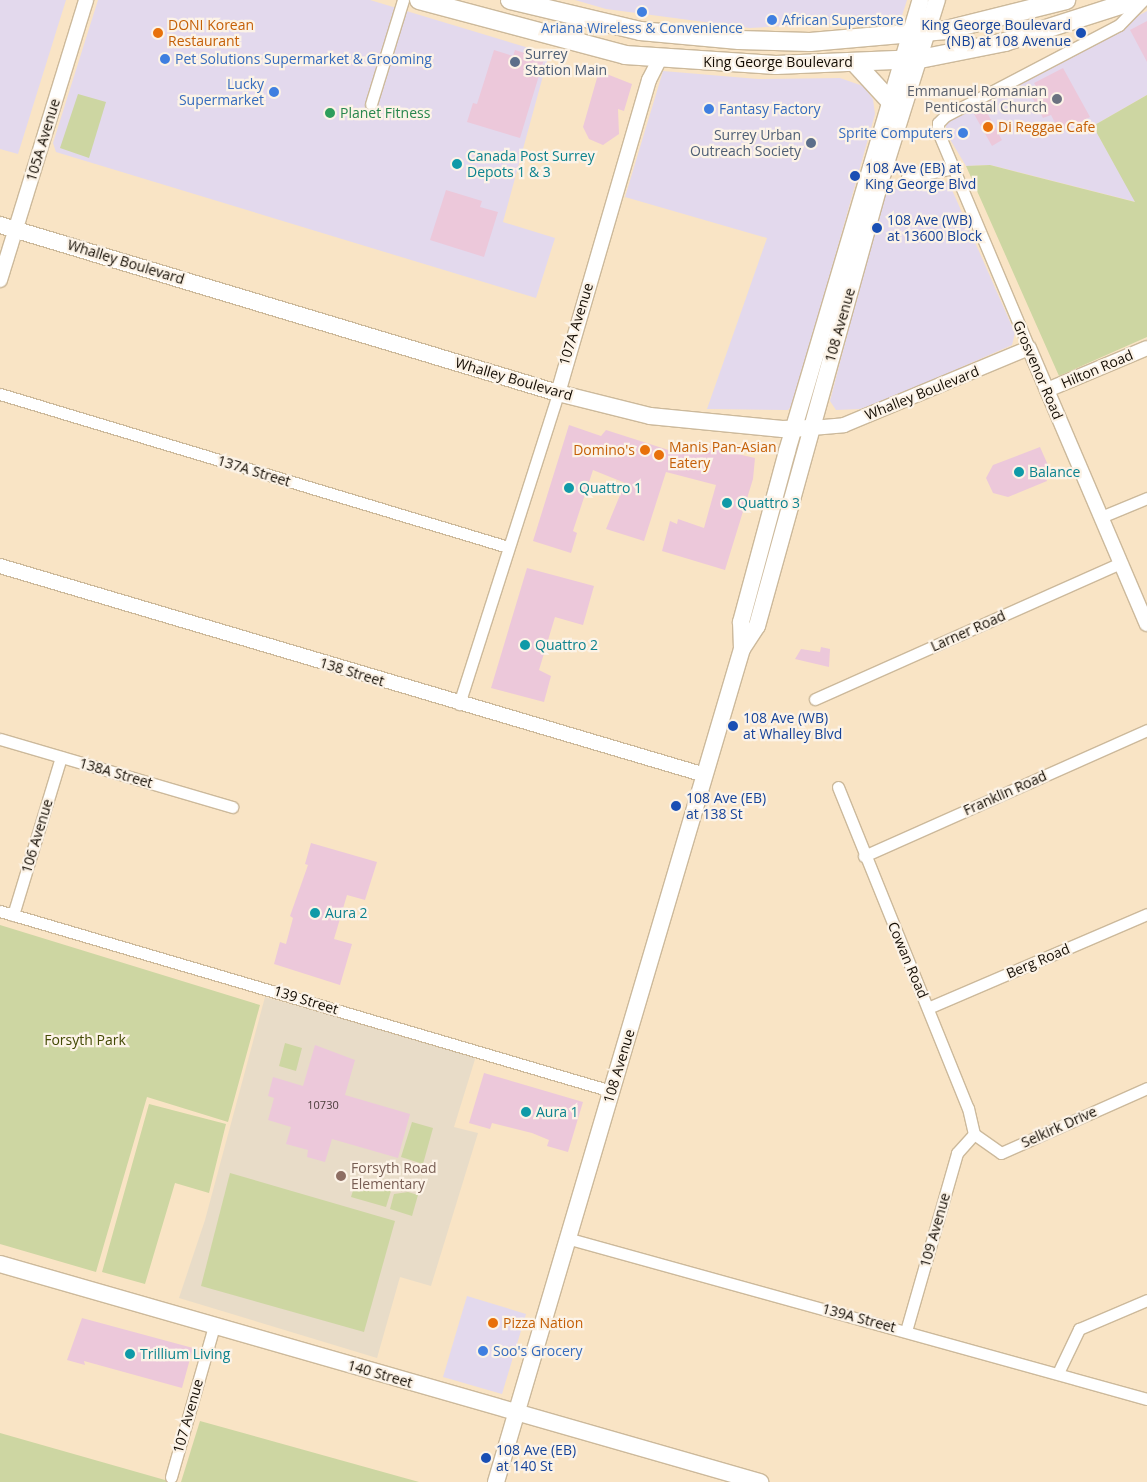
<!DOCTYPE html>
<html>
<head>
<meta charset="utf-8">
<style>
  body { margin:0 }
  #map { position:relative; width:1147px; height:1482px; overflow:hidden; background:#f9e4c5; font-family:"Open Sans",sans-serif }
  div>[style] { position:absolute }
  .commercial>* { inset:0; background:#e3d9ed }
  .education>* { inset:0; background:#e8dcc8 }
  .green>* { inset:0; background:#cdd6a2 }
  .building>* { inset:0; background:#ecc8da }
  .roads { filter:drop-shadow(1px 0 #ccb99b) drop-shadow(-1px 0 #ccb99b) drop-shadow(0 1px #ccb99b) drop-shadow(0 -1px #ccb99b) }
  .minor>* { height:11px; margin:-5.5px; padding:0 5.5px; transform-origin:5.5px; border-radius:5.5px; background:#fff }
  .tertiary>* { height:14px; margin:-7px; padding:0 7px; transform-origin:7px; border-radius:7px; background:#fff }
  .secondary>* { height:16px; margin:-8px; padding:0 8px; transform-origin:8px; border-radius:8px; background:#fff }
  .primary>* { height:18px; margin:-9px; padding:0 9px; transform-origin:9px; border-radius:9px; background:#fff }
  .dots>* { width:14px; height:14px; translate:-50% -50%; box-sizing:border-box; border:2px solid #fcf3e7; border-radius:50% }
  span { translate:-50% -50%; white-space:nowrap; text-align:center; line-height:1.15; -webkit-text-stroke:4.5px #fcf3e7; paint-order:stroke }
  .number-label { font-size:11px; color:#493b39 }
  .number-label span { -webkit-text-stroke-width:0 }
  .shop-label { font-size:14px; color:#366cbe }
  .left { translate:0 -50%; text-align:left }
  .right { translate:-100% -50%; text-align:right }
  .food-label { font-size:14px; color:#c56008 }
  .transit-label { font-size:14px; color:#164399 }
  .service-label { font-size:14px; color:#4e5e75 }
  .street-label { font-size:14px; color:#130c03 }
  .worship-label { font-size:14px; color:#5b616d }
  .leisure-label { font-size:14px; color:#27864d }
  .culture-label { font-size:14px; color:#0d838f }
  .park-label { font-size:14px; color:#434a05 }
  .education-label { font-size:14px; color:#785e54 }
</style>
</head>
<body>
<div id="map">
  <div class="commercial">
    <i style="clip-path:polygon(0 0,66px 0,18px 154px,0 149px)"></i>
    <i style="clip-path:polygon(98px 0,370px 0,549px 54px,503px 222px,555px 238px,536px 298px,56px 152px,53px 143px)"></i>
    <i style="clip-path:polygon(575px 0,907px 0,901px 19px,750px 28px,606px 9px)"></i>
    <i style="clip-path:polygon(1147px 11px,1147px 95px,1093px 126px,1136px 202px,990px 165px,966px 166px,945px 131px,948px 118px)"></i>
    <i style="clip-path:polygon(663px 71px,758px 79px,840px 78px,863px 86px,873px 99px,875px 114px,794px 403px,788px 410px,707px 409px,767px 238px,625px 197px)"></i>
    <i style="clip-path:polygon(936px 180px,949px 183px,1015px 333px,1012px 345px,882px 402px,860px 409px,836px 410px,830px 401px,882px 199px,890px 190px)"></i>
    <i style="clip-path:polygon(467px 1296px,526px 1314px,502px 1394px,443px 1377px)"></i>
  </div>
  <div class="education">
    <i style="clip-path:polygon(265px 997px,476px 1056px,454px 1127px,478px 1133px,431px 1286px,400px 1277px,377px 1358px,179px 1298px,205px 1220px)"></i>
  </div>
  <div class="green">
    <i style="clip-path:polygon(78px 94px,106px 102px,89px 158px,60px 148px)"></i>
    <i style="clip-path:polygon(1147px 95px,1147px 337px,1059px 376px,966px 166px,990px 165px,1135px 202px,1093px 126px)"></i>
    <i style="clip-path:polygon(0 925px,260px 1005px,228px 1122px,147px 1097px,96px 1272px,0 1244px)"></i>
    <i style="clip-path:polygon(285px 1043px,302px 1048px,296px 1071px,279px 1066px)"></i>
    <i style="clip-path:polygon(149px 1104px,226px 1124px,209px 1193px,175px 1183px,145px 1284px,102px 1272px)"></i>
    <i style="clip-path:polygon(412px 1122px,433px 1128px,423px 1164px,401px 1157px)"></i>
    <i style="clip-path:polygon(230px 1173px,395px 1221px,364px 1332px,201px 1286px)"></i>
    <i style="clip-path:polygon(356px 1181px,391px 1191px,386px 1207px,351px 1197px)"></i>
    <i style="clip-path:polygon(408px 1192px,418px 1195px,412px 1216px,390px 1209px,394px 1194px)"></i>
    <i style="clip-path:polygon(200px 1421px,419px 1482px,181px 1482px)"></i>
    <i style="clip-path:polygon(0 1433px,172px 1482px,0 1482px)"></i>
  </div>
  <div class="building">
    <i style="clip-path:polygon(1147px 21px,1147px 62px,1130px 30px)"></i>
    <i style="clip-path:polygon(494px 50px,513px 56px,515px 50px,544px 59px,520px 138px,467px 122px,473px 103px,477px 104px)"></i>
    <i style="clip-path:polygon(1063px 68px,1090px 117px,1060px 133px,1051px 115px,1043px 118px,1031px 95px,1039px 91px,1034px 83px)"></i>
    <i style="clip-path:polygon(599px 71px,632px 84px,624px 111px,618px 109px,619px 134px,603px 145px,589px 139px,583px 127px)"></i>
    <i style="clip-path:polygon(985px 109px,1002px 140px,992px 146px,974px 114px)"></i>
    <i style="clip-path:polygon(446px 190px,482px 201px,480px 207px,498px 212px,484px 257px,430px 240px)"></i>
    <i style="clip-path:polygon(569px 425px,601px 436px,606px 430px,681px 454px,685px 442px,755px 458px,753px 479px,725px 570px,662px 551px,670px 521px,677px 524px,678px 519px,704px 528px,716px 485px,666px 472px,644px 541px,606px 529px,625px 483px,593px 470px,573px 531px,577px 533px,571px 553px,533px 541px)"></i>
    <i style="clip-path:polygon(1040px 447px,1051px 472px,1045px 475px,1047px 481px,1008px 497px,993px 493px,986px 478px,993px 465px)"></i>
    <i style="clip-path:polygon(527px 568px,594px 586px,583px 625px,555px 617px,539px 670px,551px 676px,544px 702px,491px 688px)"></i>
    <i style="clip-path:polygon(821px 647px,830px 649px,829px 667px,795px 659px,801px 649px,820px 652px)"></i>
    <i style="clip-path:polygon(311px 843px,377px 862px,365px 900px,347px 895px,334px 939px,352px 944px,340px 985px,274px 964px,280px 942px,286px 944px,293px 918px,290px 916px,308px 865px,305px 864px)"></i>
    <i style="clip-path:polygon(315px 1045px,355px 1060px,345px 1095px,410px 1114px,398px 1158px,332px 1139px,325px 1162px,307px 1157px,308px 1150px,286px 1144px,291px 1127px,268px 1120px,274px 1098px,268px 1096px,273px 1077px,303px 1086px)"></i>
    <i style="clip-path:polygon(484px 1073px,583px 1102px,568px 1152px,547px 1146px,549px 1140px,532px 1133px,492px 1123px,490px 1129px,469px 1123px)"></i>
    <i style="clip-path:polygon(82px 1318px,193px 1348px,182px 1388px,84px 1361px,85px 1365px,67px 1360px)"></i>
  </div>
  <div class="roads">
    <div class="minor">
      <i style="left:371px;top:104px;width:109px;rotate:-72.9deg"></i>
      <i style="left:907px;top:177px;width:48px;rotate:-10.8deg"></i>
      <i style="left:1029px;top:348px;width:234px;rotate:-112.8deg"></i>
      <i style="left:938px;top:132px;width:9px;rotate:-90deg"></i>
      <i style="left:938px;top:123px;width:10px;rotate:-45deg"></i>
      <i style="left:945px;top:116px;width:196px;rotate:-27.6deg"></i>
      <i style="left:1119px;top:25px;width:35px;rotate:-46deg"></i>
      <i style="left:0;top:394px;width:531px;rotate:16.76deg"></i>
      <i style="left:1101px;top:517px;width:50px;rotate:-22.4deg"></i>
      <i style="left:815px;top:699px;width:335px;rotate:-24deg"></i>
      <i style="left:459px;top:704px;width:326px;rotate:-72.3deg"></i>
      <i style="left:0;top:739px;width:242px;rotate:16.3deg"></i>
      <i style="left:838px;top:787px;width:346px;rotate:68deg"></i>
      <i style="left:968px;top:1108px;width:27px;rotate:77deg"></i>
      <i style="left:864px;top:856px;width:310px;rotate:-24deg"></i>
      <i style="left:0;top:911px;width:637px;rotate:16.41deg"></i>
      <i style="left:13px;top:915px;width:165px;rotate:-73.1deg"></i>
      <i style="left:928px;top:1008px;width:238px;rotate:-23.2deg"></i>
      <i style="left:974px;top:1134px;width:33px;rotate:35deg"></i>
      <i style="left:1001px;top:1153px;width:160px;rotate:-24deg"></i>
      <i style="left:570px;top:1239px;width:599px;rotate:15.5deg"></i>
      <i style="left:906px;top:1331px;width:185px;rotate:-74deg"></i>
      <i style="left:957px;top:1153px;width:25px;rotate:-48deg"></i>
      <i style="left:1058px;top:1373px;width:49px;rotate:-64.5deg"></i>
      <i style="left:1079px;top:1329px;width:74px;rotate:-23.1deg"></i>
      <i style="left:171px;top:1477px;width:157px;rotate:-74.1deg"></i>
    </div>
    <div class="tertiary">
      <i style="left:0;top:280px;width:293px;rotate:-72.9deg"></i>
      <i style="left:1047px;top:390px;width:108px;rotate:-22.8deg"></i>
      <i style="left:558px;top:393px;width:326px;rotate:-73.8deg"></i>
      <i style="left:649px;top:80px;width:22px;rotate:-63deg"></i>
      <i style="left:812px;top:428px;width:32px;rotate:-5deg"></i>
      <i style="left:844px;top:425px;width:200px;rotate:-22.6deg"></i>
      <i style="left:1029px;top:348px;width:300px;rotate:66.9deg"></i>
      <i style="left:0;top:566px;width:735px;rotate:16.51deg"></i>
    </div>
    <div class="secondary">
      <i style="left:0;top:225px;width:583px;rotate:16.76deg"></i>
      <i style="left:558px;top:393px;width:95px;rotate:14deg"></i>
      <i style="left:650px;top:416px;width:133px;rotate:5.6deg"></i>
      <i style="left:782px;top:429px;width:30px;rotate:-2deg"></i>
      <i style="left:742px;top:649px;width:27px;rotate:-57deg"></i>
      <i style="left:757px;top:626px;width:453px;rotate:-74.5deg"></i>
      <i style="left:878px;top:189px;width:198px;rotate:-72.7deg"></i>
      <i style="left:0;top:1264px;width:791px;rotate:16.01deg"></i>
      <i style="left:496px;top:1482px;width:869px;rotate:-73.55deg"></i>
      <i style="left:742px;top:649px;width:27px;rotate:-92deg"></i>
      <i style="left:741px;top:622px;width:177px;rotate:-74.9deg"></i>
      <i style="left:787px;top:451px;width:470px;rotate:-73.5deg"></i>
    </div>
    <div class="primary">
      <i style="left:419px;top:0;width:213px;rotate:14.9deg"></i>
      <i style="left:625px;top:55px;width:151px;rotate:3.8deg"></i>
      <i style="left:776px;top:65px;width:144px;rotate:-2.4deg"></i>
      <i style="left:920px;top:59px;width:87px;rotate:-11.3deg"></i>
      <i style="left:1005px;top:42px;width:138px;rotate:-17.8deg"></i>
      <i style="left:510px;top:0;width:134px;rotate:13.4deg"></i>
      <i style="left:640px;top:31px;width:99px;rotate:5.2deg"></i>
      <i style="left:739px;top:40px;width:71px;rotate:1.6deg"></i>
      <i style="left:810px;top:42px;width:137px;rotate:-5deg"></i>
      <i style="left:946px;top:30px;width:124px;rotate:-14deg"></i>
      <i style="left:855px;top:63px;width:50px;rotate:47.4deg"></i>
    </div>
  </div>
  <div class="dots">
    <i style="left:642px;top:12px;background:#3f7fe0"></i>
    <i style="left:772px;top:20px;background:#3f7fe0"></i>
    <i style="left:158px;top:33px;background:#e8710a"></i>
    <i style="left:1081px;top:33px;background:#1a4fb4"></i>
    <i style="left:165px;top:59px;background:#3f7fe0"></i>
    <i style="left:515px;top:62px;background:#5c6f8a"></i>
    <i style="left:274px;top:92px;background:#3f7fe0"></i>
    <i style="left:1057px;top:99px;background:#6b7280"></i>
    <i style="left:709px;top:109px;background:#3f7fe0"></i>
    <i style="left:330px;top:113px;background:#2e9e5b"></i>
    <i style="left:988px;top:127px;background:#e8710a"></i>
    <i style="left:963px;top:133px;background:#3f7fe0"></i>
    <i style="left:811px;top:143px;background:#5c6f8a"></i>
    <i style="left:457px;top:164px;background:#0f9aa8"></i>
    <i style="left:855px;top:176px;background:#1a4fb4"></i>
    <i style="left:877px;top:228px;background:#1a4fb4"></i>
    <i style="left:645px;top:450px;background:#e8710a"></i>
    <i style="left:659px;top:455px;background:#e8710a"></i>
    <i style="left:1019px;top:472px;background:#0f9aa8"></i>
    <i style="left:569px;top:488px;background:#0f9aa8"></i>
    <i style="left:727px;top:503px;background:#0f9aa8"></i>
    <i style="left:525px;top:645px;background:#0f9aa8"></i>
    <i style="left:733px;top:726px;background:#1a4fb4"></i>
    <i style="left:676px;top:806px;background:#1a4fb4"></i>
    <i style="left:315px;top:913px;background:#0f9aa8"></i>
    <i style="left:526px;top:1112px;background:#0f9aa8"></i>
    <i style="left:341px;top:1176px;background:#8d6e63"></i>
    <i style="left:493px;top:1323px;background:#e8710a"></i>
    <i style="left:483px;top:1351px;background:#3f7fe0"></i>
    <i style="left:130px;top:1354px;background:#0f9aa8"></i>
    <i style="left:486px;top:1458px;background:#1a4fb4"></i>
  </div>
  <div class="number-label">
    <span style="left:323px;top:1105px">10730</span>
  </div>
  <div class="shop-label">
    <span class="left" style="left:782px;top:20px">African Superstore</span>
    <span style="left:642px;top:28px">Ariana Wireless &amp; Convenience</span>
    <span class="left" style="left:175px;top:59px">Pet Solutions Supermarket &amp; Grooming</span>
    <span class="right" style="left:264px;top:92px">Lucky<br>Supermarket</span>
    <span class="left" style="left:719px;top:109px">Fantasy Factory</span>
    <span class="right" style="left:953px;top:133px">Sprite Computers</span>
    <span class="left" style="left:493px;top:1351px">Soo's Grocery</span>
  </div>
  <div class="food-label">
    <span class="left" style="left:168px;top:33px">DONI Korean<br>Restaurant</span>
    <span class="left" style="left:998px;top:127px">Di Reggae Cafe</span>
    <span class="left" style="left:669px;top:455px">Manis Pan-Asian<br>Eatery</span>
    <span class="right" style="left:635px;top:450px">Domino's</span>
    <span class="left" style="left:503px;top:1323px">Pizza Nation</span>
  </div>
  <div class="transit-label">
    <span class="right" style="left:1071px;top:33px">King George Boulevard<br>(NB) at 108 Avenue</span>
    <span class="left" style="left:865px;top:176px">108 Ave (EB) at<br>King George Blvd</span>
    <span class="left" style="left:887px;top:228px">108 Ave (WB)<br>at 13600 Block</span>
    <span class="left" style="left:743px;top:726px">108 Ave (WB)<br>at Whalley Blvd</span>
    <span class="left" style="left:686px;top:806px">108 Ave (EB)<br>at 138 St</span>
    <span class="left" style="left:496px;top:1458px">108 Ave (EB)<br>at 140 St</span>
  </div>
  <div class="service-label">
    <span class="left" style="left:525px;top:62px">Surrey<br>Station Main</span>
    <span class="right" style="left:801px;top:143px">Surrey Urban<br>Outreach Society</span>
  </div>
  <div class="street-label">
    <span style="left:778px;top:62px">King George Boulevard</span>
    <span style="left:43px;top:140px;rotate:-73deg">105A Avenue</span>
    <span style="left:126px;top:262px;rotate:17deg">Whalley Boulevard</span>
    <span style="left:576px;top:324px;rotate:-73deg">107A Avenue</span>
    <span style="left:840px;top:325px;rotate:-74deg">108 Avenue</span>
    <span style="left:1097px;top:369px;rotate:-23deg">Hilton Road</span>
    <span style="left:1038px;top:370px;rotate:67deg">Grosvenor Road</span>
    <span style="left:514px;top:379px;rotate:16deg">Whalley Boulevard</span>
    <span style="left:922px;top:393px;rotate:-22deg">Whalley Boulevard</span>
    <span style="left:254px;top:471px;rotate:17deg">137A Street</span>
    <span style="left:968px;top:631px;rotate:-24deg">Larner Road</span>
    <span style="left:352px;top:672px;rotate:17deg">138 Street</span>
    <span style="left:116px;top:773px;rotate:16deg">138A Street</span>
    <span style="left:1005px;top:793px;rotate:-24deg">Franklin Road</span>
    <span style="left:37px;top:836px;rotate:-73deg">106 Avenue</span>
    <span style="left:908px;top:960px;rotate:67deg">Cowan Road</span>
    <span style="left:1038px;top:961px;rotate:-23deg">Berg Road</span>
    <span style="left:306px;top:1000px;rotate:17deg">139 Street</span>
    <span style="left:619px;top:1066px;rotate:-73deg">108 Avenue</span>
    <span style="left:1059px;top:1127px;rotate:-24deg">Selkirk Drive</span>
    <span style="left:935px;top:1230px;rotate:-74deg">109 Avenue</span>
    <span style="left:859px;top:1318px;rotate:15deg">139A Street</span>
    <span style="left:380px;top:1374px;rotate:16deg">140 Street</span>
    <span style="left:188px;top:1416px;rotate:-74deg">107 Avenue</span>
  </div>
  <div class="worship-label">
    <span class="right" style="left:1047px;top:99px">Emmanuel Romanian<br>Penticostal Church</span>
  </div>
  <div class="leisure-label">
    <span class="left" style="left:340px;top:113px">Planet Fitness</span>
  </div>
  <div class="culture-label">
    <span class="left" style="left:467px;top:164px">Canada Post Surrey<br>Depots 1 &amp; 3</span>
    <span class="left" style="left:1029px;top:472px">Balance</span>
    <span class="left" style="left:579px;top:488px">Quattro 1</span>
    <span class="left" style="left:737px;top:503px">Quattro 3</span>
    <span class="left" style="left:535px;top:645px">Quattro 2</span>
    <span class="left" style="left:325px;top:913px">Aura 2</span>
    <span class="left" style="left:536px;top:1112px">Aura 1</span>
    <span class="left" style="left:140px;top:1354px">Trillium Living</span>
  </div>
  <div class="park-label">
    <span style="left:85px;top:1040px">Forsyth Park</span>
  </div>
  <div class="education-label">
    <span class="left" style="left:351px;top:1176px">Forsyth Road<br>Elementary</span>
  </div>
</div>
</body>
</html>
